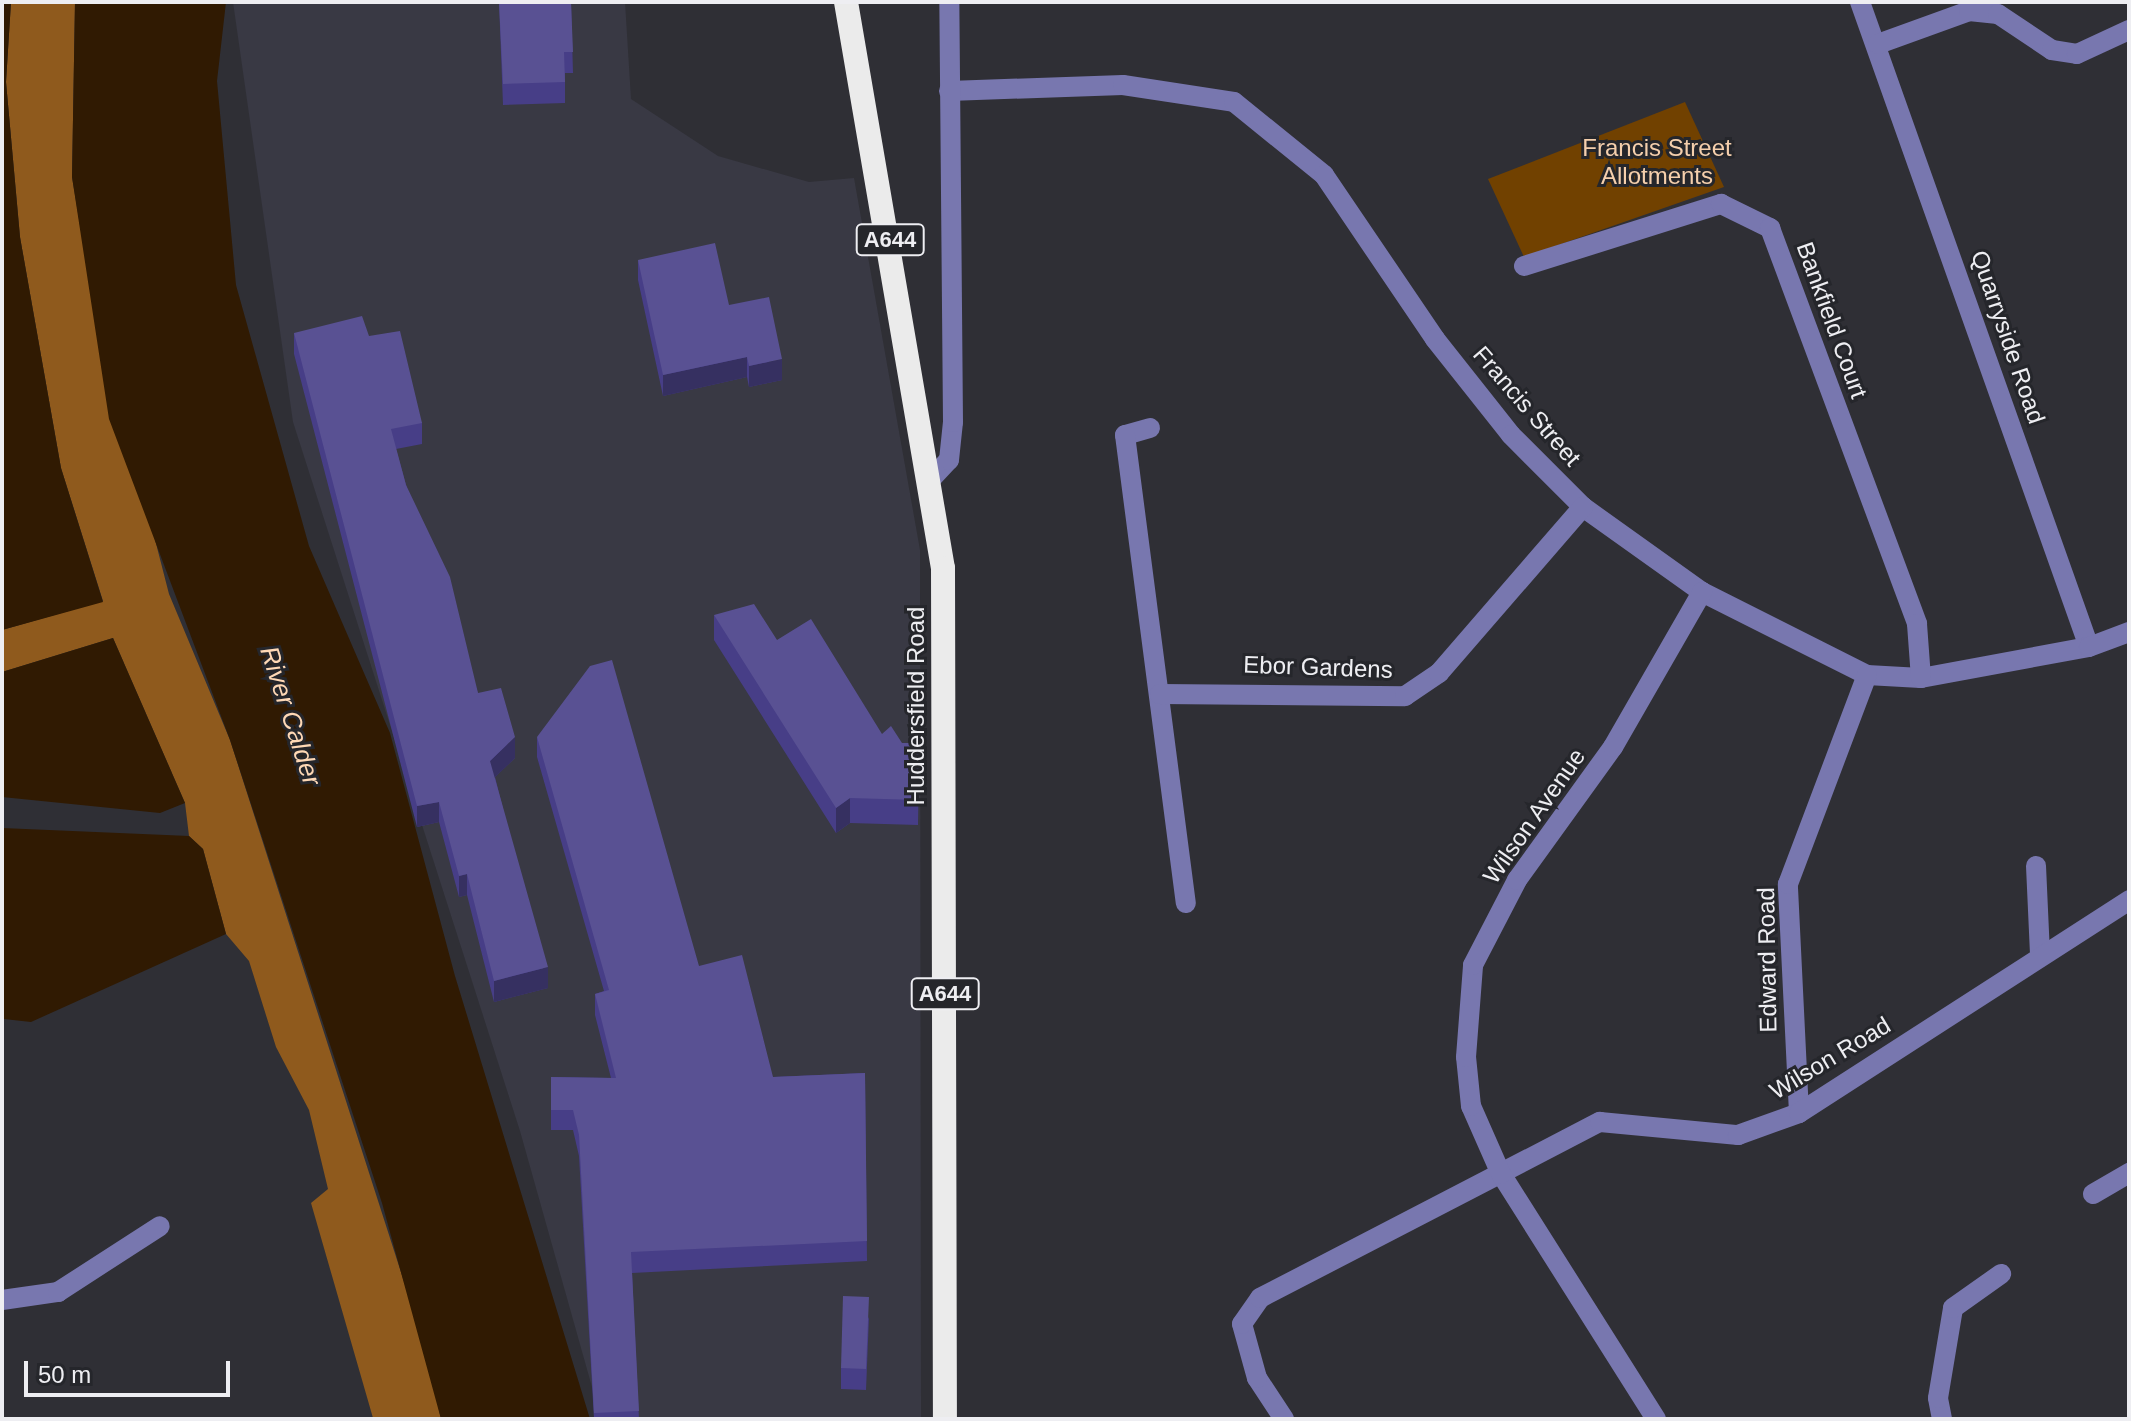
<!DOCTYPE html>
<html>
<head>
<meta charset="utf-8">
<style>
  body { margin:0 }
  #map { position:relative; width:2131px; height:1421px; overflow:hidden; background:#2f2f35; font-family:Helvetica,sans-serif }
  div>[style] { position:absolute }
  .built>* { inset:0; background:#393944 }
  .green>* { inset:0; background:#714100 }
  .forest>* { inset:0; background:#8f5a1d }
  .water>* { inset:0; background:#301a02 }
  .minor>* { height:20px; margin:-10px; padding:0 10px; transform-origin:10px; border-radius:10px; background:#7877af }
  .highway>* { height:24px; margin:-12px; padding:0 12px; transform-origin:12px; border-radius:12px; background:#ebebeb }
  .wall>* { inset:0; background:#473e87 }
  .shaded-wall>* { inset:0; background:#363061 }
  .building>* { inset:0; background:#595193 }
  span { translate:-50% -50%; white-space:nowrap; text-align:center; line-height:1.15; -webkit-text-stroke:6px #25262b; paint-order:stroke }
  .shield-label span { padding:2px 6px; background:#25262b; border:2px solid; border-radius:6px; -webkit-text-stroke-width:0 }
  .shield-label { font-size:22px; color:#eeeef2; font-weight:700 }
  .park-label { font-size:24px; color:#f5cfac }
  .street-label { font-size:24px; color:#eeeef2 }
  .water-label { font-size:26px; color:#fed8b5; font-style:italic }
  .frame { position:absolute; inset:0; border:4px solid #eeeef2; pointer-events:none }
  .scale { position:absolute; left:24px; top:1361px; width:206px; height:36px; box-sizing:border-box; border:4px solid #eeeef2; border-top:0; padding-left:10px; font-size:24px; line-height:28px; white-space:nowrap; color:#eeeef2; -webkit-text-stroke:6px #25262b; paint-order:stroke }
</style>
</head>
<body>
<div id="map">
  <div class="built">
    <i style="clip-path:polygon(233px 2px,625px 2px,631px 99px,718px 156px,809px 182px,854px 178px,920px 550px,921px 1419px,601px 1419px,520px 1131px,293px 422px)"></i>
  </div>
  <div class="green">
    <i style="clip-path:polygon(1685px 102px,1724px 187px,1524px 257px,1488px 179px)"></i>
  </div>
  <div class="forest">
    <i style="clip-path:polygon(11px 2px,75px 2px,72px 177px,91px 291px,169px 594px,230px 740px,425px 1347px,441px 1419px,373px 1418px,311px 1203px,328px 1189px,309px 1110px,276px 1047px,249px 961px,226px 934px,203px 849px,189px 836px,185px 803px,113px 638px,2px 672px,2px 630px,103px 601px,61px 468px,20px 237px,6px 82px)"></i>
  </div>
  <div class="water">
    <i style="clip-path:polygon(2px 2px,11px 2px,6px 82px,20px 237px,61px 468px,103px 602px,2px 630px)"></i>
    <i style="clip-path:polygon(75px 2px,226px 2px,217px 81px,236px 285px,309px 546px,390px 733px,455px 976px,590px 1419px,441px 1419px,382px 1203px,230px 740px,109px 419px,72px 177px)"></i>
    <i style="clip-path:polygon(113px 638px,185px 803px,160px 813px,2px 797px,2px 672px)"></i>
    <i style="clip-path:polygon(2px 828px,189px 836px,203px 849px,226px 934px,31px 1022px,4px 1019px)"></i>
  </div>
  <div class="minor">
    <i style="left:1860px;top:2px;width:684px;rotate:70.45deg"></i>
    <i style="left:1878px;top:44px;width:97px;rotate:-19.9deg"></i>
    <i style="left:1969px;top:11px;width:29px;rotate:6deg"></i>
    <i style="left:1998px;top:14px;width:65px;rotate:33.7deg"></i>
    <i style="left:2052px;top:50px;width:25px;rotate:9deg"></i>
    <i style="left:2077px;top:54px;width:57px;rotate:-24.8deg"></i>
    <i style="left:949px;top:91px;width:174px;rotate:-2deg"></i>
    <i style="left:1123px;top:85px;width:112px;rotate:8.7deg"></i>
    <i style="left:1234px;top:102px;width:116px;rotate:39deg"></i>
    <i style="left:1324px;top:175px;width:198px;rotate:55.9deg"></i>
    <i style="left:1435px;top:339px;width:122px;rotate:51.6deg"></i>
    <i style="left:1511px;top:435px;width:102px;rotate:45deg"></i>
    <i style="left:1583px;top:507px;width:146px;rotate:35.5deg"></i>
    <i style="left:1702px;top:592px;width:185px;rotate:26.7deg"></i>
    <i style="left:1867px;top:675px;width:54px;rotate:3.2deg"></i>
    <i style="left:1921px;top:678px;width:171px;rotate:-10.5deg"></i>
    <i style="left:2089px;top:647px;width:43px;rotate:-20.6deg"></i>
    <i style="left:1524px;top:266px;width:207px;rotate:-17.5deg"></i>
    <i style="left:1721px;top:204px;width:55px;rotate:26.1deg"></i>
    <i style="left:1770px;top:228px;width:422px;rotate:69.6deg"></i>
    <i style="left:1917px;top:624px;width:54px;rotate:85.8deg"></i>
    <i style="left:1150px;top:428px;width:26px;rotate:164deg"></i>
    <i style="left:1125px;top:435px;width:472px;rotate:82.6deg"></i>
    <i style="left:932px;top:478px;width:25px;rotate:-47deg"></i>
    <i style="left:949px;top:460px;width:38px;rotate:-84deg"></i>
    <i style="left:953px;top:422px;width:420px;rotate:-90.5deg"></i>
    <i style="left:1160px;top:694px;width:245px;rotate:0.5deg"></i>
    <i style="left:1405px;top:696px;width:41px;rotate:-34.1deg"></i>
    <i style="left:1439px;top:673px;width:220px;rotate:-49.1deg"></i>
    <i style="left:2036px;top:866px;width:88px;rotate:87.4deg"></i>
    <i style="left:1799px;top:1113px;width:229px;rotate:-92.8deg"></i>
    <i style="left:1788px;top:884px;width:223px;rotate:-69.3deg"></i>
    <i style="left:2093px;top:1194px;width:42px;rotate:-30.3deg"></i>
    <i style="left:2px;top:1300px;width:57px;rotate:-8.1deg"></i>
    <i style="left:58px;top:1292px;width:121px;rotate:-32.9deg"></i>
    <i style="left:1284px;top:1419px;width:49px;rotate:-123.4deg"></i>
    <i style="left:1257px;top:1378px;width:56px;rotate:-105.5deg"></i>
    <i style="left:1242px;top:1324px;width:32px;rotate:-55deg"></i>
    <i style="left:1260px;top:1298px;width:383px;rotate:-27.4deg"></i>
    <i style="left:1600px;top:1122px;width:139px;rotate:5.4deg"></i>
    <i style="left:1738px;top:1135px;width:65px;rotate:-19.8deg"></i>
    <i style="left:1799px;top:1113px;width:393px;rotate:-32.8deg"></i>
    <i style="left:1656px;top:1419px;width:290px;rotate:-122.3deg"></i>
    <i style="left:1501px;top:1174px;width:74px;rotate:-113.8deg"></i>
    <i style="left:1471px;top:1106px;width:49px;rotate:-95.8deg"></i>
    <i style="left:1466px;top:1057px;width:92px;rotate:-85.6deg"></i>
    <i style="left:1473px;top:965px;width:96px;rotate:-62.6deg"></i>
    <i style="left:1517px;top:880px;width:164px;rotate:-54.2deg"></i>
    <i style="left:1613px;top:747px;width:179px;rotate:-60.1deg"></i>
    <i style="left:1942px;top:1419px;width:21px;rotate:-101deg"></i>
    <i style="left:1938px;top:1398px;width:91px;rotate:-80.5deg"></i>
    <i style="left:1953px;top:1308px;width:59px;rotate:-35.3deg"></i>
  </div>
  <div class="highway">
    <i style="left:846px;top:2px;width:574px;rotate:80.28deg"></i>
    <i style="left:943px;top:568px;width:851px;rotate:89.87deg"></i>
  </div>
  <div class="wall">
    <i style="clip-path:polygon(499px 2px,571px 2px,573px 73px,565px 73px,565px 103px,503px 105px)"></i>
    <i style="clip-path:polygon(638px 260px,729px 305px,782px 380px,749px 387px,747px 377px,663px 396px,638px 280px)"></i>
    <i style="clip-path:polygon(294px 333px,369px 336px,422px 423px,422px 444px,396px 449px,406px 485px,478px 693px,515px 758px,495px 777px,548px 988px,494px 1002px,467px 895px,459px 897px,439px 822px,417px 827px,294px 354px)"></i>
    <i style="clip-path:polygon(714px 615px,777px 640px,919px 768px,918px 825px,850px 823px,836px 833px,714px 640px)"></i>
    <i style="clip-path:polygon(537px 737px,699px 966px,773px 1077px,865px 1073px,867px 1261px,632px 1273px,639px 1419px,594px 1419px,579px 1156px,573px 1130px,551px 1130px,551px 1077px,611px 1078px,595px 1015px,595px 994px,604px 991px,537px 757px)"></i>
    <i style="clip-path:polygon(869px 1317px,866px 1390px,841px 1389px,841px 1368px)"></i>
  </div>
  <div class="shaded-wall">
    <i style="clip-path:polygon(747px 357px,747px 377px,663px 396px,663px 375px)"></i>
    <i style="clip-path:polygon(782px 359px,782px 380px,749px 387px,749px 366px)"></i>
    <i style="clip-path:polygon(515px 737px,515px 758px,490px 782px,490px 761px)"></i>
    <i style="clip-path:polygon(850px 798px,850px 823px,836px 833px,836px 808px)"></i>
    <i style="clip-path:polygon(439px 802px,439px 822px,417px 827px,417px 806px)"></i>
    <i style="clip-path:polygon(467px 874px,467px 895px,459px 897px,459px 876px)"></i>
    <i style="clip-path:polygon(548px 967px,548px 988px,494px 1002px,494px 981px)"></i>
  </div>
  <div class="building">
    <i style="clip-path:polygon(499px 2px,571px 2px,573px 52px,564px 52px,565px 82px,503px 84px)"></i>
    <i style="clip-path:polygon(715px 243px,729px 305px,769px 297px,782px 359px,749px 366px,747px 357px,663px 375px,638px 260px)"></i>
    <i style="clip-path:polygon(362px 316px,369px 336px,400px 331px,422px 423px,391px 429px,406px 485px,450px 577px,478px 693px,501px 688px,515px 737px,490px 761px,548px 967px,494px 981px,467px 874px,459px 876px,439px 802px,417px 806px,294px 333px)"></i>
    <i style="clip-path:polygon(754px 604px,777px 640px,811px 619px,882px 734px,891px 726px,902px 743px,919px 743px,918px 800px,850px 798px,836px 808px,714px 615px)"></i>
    <i style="clip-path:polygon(612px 660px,699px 966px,742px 955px,773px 1077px,865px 1073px,867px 1241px,631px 1252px,639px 1411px,594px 1413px,579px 1135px,573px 1110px,551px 1110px,551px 1077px,616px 1078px,595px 994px,609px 990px,537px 737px,590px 666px)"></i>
    <i style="clip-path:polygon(843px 1296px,869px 1297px,866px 1369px,841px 1368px)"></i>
  </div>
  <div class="shield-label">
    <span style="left:890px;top:240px">A644</span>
    <span style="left:945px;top:994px">A644</span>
  </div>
  <div class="park-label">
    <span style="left:1657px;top:162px">Francis Street<br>Allotments</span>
  </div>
  <div class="street-label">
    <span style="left:1832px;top:320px;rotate:70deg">Bankfield Court</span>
    <span style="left:2008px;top:337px;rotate:71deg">Quarryside Road</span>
    <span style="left:1527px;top:406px;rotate:49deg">Francis Street</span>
    <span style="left:1318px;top:667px;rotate:2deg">Ebor Gardens</span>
    <span style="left:916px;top:706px;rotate:-90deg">Huddersfield Road</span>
    <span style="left:1534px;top:816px;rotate:-55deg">Wilson Avenue</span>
    <span style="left:1767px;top:960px;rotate:-91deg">Edward Road</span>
    <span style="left:1830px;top:1058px;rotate:-31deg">Wilson Road</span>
  </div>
  <div class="water-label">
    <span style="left:290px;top:716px;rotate:72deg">River Calder</span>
  </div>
  <div class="frame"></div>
  <div class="scale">50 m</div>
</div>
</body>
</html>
